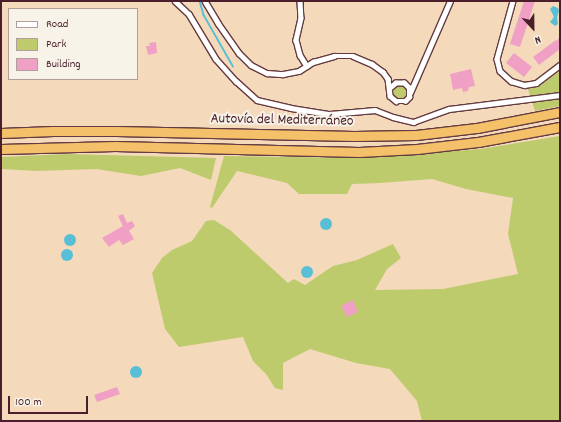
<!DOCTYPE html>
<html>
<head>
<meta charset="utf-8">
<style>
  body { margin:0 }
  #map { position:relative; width:561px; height:422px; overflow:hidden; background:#f4d9bb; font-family:Dekko,sans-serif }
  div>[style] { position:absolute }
  .green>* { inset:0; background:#bdcb6d }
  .round { border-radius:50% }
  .water>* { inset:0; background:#59bfd7 }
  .stream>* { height:1.5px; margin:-0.75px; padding:0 0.75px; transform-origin:0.75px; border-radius:0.75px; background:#59bfd7 }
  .building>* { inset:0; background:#f0a0c4 }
  .roads { filter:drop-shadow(1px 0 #643b41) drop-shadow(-1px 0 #643b41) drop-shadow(0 1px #643b41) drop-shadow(0 -1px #643b41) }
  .street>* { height:4.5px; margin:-2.25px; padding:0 2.25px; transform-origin:2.25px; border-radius:2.25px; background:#fff }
  .highway>* { height:9px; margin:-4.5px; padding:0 4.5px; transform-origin:4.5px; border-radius:4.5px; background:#f4c16a }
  span { translate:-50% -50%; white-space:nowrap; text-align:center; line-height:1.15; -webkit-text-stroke:4px #f7f3e8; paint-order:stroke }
  .street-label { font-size:15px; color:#4a1f2b }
  .frame { position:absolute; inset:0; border:2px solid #4a1f2b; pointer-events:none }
  .legend { position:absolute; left:8px; top:8px; width:130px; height:72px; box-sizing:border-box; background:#f7f3e8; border:1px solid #b29e9c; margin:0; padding:5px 7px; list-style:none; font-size:12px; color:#4a1f2b }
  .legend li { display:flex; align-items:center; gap:8px; height:20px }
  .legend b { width:20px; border:1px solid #b29e9c }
  .north { position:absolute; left:513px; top:8px; width:40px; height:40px; -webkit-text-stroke:3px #f7f3e8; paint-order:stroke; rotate:158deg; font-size:11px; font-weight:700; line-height:16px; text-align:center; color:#4a1f2b }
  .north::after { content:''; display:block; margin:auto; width:14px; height:18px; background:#4a1f2b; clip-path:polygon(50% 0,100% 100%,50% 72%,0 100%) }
  .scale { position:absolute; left:8px; top:396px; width:80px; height:18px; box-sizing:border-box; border:2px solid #4a1f2b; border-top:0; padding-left:5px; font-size:12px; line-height:14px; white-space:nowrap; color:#4a1f2b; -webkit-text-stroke:3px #f7f3e8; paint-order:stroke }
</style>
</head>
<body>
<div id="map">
  <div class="green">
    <i style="clip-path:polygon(560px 71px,560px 106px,535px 111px,528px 89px,538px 87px)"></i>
    <i class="round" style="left:393px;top:85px;width:14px;height:14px"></i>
    <i style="clip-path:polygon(560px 136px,560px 421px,422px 421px,417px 401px,390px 369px,356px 363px,310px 349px,283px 363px,283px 390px,275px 388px,266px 374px,253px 361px,243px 337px,179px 347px,165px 329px,152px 273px,162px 258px,172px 250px,192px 241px,206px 221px,214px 220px,230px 230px,288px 283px,294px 279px,305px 285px,333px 266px,357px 260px,393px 244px,401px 258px,387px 269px,375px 290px,443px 289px,518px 274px,508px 234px,513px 198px,466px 189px,432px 179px,380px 183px,352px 184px,347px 194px,299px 194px,287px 183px,237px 171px,212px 208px,210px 207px,224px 156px,365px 158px,480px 149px)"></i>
    <i style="clip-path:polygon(67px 154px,216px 158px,211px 180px,180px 168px,141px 176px,96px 169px,37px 171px,1px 169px,1px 157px)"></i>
  </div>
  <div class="water">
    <i style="clip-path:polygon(553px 6px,558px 8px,559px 11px,557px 17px,558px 24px,555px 26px,550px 22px,554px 17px,550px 9px)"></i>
    <i class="round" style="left:320px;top:218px;width:12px;height:12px"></i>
    <i class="round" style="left:64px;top:234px;width:12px;height:12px"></i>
    <i class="round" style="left:61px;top:249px;width:12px;height:12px"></i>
    <i class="round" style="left:301px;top:266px;width:12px;height:12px"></i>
    <i class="round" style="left:130px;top:366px;width:12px;height:12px"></i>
  </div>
  <div class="stream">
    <i style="left:200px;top:1px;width:15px;rotate:74deg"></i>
    <i style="left:204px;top:15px;width:59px;rotate:60.4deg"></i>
  </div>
  <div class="building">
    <i style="clip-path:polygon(524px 1px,535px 1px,520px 47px,510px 44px)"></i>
    <i style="clip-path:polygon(560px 36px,560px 49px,539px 65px,533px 57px,556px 40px,557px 41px)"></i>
    <i style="clip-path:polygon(156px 42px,157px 53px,148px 55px,146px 46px,150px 46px,149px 43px)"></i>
    <i style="clip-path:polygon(514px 53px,532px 67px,524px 77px,506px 63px)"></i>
    <i style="clip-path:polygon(471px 69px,475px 86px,469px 87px,468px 91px,463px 92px,462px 88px,453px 90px,450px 74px)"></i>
    <i style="clip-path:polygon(123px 214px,127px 223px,132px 221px,135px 226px,129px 231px,134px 239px,123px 245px,119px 240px,109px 247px,102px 238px,123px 226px,118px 216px)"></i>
    <i style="clip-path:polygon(353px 300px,358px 312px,347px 317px,341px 306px)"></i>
    <i style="clip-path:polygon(117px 387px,120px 394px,97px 402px,94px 395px)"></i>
  </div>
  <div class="roads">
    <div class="street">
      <i style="left:175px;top:1px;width:19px;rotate:43deg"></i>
      <i style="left:189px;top:14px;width:52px;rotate:59deg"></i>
      <i style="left:216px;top:59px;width:30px;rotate:48deg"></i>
      <i style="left:236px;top:81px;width:28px;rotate:42deg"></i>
      <i style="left:257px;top:100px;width:35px;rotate:13deg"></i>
      <i style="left:291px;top:108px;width:39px;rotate:9deg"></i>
      <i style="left:330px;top:114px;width:45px;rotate:-5.1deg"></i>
      <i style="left:375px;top:110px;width:19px;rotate:21deg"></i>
      <i style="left:393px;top:117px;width:21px;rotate:14deg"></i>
      <i style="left:413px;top:122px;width:38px;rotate:-20deg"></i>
      <i style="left:449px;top:109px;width:112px;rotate:-7.2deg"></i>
      <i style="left:205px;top:1px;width:26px;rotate:59deg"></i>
      <i style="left:218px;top:23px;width:37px;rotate:55deg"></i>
      <i style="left:239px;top:53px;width:17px;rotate:45deg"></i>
      <i style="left:251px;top:65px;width:18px;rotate:27deg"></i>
      <i style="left:267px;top:73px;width:16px;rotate:4deg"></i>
      <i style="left:283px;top:74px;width:16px;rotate:-11deg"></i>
      <i style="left:299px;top:71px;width:17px;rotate:-33deg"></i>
      <i style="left:313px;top:62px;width:22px;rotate:-16deg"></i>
      <i style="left:334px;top:56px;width:19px"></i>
      <i style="left:353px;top:56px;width:21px;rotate:23deg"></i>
      <i style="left:372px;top:64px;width:14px;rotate:36deg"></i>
      <i style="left:383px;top:72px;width:9px;rotate:54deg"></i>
      <i style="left:388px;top:79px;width:17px;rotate:83deg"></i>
      <i style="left:390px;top:96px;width:8px;rotate:40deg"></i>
      <i style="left:396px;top:101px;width:9px"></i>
      <i style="left:405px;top:101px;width:6px;rotate:-45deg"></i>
      <i style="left:409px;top:97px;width:9px;rotate:-90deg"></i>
      <i style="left:409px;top:88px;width:7px;rotate:-135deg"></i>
      <i style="left:404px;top:83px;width:8px;rotate:180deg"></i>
      <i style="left:396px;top:83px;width:8px;rotate:140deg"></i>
      <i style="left:300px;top:1px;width:17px;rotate:87deg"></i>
      <i style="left:301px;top:18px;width:23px;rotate:103deg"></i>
      <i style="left:296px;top:40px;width:16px;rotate:75deg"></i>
      <i style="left:300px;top:55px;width:13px;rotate:58deg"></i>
      <i style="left:513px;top:1px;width:60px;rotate:105.4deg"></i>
      <i style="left:497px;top:59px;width:12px;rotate:76deg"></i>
      <i style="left:500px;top:71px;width:15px;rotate:42deg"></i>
      <i style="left:511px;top:81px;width:14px;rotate:17deg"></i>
      <i style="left:524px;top:85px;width:12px;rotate:-9deg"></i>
      <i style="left:536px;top:83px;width:30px;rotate:-37deg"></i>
      <i style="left:410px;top:93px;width:100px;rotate:-66.5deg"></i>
    </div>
    <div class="highway">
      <i style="left:1px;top:133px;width:52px;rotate:-2.2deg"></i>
      <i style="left:53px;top:131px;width:63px"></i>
      <i style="left:116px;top:131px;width:238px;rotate:1.2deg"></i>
      <i style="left:354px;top:136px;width:62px;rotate:-0.9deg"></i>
      <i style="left:416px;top:135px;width:61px;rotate:-6.5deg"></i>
      <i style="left:477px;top:128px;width:85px;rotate:-10.9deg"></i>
      <i style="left:1px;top:149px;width:114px;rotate:-1.5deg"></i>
      <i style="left:115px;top:146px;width:244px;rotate:1.4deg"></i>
      <i style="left:359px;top:152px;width:58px;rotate:-3deg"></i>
      <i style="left:417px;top:149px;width:61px;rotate:-6.5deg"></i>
      <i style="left:478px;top:142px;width:83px;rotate:-10.4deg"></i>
    </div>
  </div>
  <div class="street-label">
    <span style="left:282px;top:121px;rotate:1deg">Autovía del Mediterráneo</span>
  </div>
  <div class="frame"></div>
  <ul class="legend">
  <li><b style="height:5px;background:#fff"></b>Road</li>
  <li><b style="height:11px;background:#bdcb6d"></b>Park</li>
  <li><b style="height:11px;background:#f0a0c4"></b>Building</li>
  </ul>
  <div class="north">N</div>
  <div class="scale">100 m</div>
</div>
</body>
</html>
